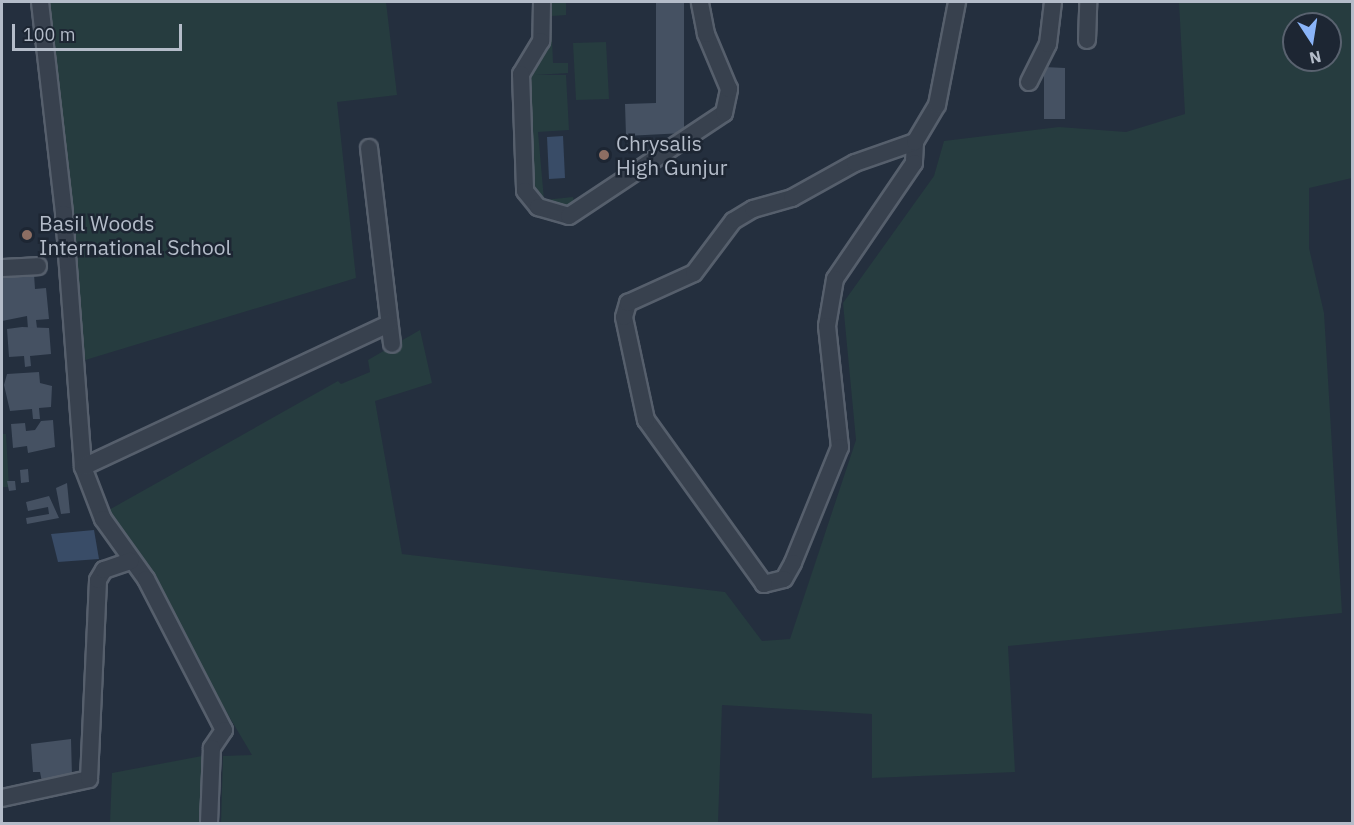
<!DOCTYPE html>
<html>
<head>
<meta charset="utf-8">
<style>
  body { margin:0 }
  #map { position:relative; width:1354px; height:825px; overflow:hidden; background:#242f3e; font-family:"IBM Plex Sans",sans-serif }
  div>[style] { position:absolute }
  .green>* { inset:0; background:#263c3f }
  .water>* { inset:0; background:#394c67 }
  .building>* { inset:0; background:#455162 }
  .roads { filter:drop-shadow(2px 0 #565f6c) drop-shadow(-2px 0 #565f6c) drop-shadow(0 2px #565f6c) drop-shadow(0 -2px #565f6c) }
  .minor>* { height:16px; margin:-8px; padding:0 8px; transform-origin:8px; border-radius:8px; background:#38414e }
  .dots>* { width:16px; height:16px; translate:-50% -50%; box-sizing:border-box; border:3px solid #1d2633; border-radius:50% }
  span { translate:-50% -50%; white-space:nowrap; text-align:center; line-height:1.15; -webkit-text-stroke:5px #1d2633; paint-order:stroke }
  .poi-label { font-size:21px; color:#b4bcc9 }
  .left { translate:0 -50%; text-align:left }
  .frame { position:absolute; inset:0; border:3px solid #b4bcc9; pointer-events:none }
  .north { position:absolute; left:1282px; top:12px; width:60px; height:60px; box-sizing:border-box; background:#1d2633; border:2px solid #59626f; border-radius:50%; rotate:168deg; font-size:16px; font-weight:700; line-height:24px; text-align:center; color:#b4bcc9 }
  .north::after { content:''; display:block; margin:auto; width:21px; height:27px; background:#8ab4f8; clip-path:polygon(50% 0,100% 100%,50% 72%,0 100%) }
  .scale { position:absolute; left:12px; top:24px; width:170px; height:27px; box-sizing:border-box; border:3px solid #b4bcc9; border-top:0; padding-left:8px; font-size:18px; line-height:21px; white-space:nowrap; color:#b4bcc9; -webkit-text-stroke:4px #1d2633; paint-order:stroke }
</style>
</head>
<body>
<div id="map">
  <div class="green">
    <i style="clip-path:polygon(47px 2px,386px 2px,397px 95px,337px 102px,356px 278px,82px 361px)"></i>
    <i style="clip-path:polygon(545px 2px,566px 2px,566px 15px,551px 16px,553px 63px,568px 63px,568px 73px,535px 75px,566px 75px,569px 130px,538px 132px,544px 200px,573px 197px,576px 211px,564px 212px,530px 195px,526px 73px)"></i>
    <i style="clip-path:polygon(evenodd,1179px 2px,1352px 2px,1352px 178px,1309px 188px,1309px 248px,1324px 313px,1342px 613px,1008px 646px,1015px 772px,872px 778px,872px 714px,722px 705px,718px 823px,221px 823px,223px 756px,252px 755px,107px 511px,338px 381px,341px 384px,370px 372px,368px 360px,420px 330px,432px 383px,375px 401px,402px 554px,725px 592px,762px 641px,790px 639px,856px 440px,843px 303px,934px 176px,944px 141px,1059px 127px,1126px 132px,1185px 114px,1179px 2px,1294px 24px,1330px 24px,1330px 60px,1294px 60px,1294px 24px)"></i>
    <i style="clip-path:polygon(606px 42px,609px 99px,576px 100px,573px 43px)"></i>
    <i style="clip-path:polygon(2px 434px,6px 434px,9px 487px,2px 487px)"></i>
    <i style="clip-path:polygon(202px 756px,200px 823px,110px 823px,112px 773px)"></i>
  </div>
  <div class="water">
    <i style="clip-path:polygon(563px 136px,565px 178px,549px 179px,547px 137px)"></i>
    <i style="clip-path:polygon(94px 530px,99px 559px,58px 562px,51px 534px)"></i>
  </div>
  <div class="building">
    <i style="clip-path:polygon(656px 2px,684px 2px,684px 133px,626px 136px,625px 104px,656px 103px)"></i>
    <i style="clip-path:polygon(1044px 67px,1065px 68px,1065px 119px,1044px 119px)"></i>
    <i style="clip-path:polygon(34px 274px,35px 289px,46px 288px,49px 319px,36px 320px,37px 328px,28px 329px,27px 316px,2px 321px,2px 276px)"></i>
    <i style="clip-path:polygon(22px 327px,49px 328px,51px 354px,30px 356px,31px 366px,25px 367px,24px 356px,9px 357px,7px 329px)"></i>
    <i style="clip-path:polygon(39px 372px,40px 383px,52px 386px,51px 407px,39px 408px,40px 419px,33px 419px,32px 409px,10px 411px,4px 385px,7px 374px)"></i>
    <i style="clip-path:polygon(53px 420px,55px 447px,28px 453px,27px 446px,13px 448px,11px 424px,25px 423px,26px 431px,35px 430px,41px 421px)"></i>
    <i style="clip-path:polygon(28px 469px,29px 482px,21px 483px,20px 470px)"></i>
    <i style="clip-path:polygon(7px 481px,15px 481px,16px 490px,9px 491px)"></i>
    <i style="clip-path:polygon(67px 483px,70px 513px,61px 514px,56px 488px)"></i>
    <i style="clip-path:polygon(49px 496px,59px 518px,27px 524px,26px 518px,49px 514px,48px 507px,28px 511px,26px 502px)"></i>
    <i style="clip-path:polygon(71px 739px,72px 776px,42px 782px,40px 772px,33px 772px,31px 744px)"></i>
  </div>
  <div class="roads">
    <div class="minor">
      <i style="left:40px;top:2px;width:213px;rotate:83.5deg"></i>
      <i style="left:64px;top:214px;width:254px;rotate:85.7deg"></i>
      <i style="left:83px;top:467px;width:56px;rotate:69deg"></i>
      <i style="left:103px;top:519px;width:74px;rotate:54.4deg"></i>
      <i style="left:146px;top:579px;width:170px;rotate:62.7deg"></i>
      <i style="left:224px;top:730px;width:22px;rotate:124deg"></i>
      <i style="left:212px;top:748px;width:76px;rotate:92.3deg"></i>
      <i style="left:542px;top:2px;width:39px;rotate:91deg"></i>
      <i style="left:541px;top:41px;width:39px;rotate:121deg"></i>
      <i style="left:521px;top:74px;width:117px;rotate:88deg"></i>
      <i style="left:525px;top:191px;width:21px;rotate:51deg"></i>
      <i style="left:538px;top:207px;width:32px;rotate:16deg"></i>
      <i style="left:569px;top:216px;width:186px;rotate:-33.6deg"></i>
      <i style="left:724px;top:113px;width:25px;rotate:-78deg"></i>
      <i style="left:729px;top:89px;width:60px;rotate:-112.7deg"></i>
      <i style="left:706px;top:34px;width:33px;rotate:-101deg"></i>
      <i style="left:1087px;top:40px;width:38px;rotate:-88deg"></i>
      <i style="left:1029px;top:82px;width:42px;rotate:-63.4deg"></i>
      <i style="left:1048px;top:44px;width:42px;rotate:-83.2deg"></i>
      <i style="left:915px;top:142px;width:21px;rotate:93deg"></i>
      <i style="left:914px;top:163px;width:140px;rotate:124.3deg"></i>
      <i style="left:835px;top:279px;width:48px;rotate:99.7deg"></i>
      <i style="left:827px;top:326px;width:122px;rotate:83.9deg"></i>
      <i style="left:840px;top:447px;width:125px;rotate:112.1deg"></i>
      <i style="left:793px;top:563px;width:18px;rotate:119deg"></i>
      <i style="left:784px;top:579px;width:21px;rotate:166deg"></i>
      <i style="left:764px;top:584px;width:202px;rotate:-125.7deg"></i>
      <i style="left:646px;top:420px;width:105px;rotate:-102.1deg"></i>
      <i style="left:624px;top:317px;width:15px;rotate:-74deg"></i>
      <i style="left:628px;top:303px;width:72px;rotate:-24.4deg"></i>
      <i style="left:694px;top:273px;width:65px;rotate:-53.1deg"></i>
      <i style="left:733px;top:221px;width:23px;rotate:-31deg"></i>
      <i style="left:753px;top:209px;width:41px;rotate:-15.8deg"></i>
      <i style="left:792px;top:198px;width:72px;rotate:-29.1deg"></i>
      <i style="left:855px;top:163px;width:64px;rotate:-19.3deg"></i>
      <i style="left:915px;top:142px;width:43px;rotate:-59.3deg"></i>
      <i style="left:937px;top:105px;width:105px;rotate:-79deg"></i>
      <i style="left:369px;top:148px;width:197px;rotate:83.3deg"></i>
      <i style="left:2px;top:268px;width:36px;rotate:-3deg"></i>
      <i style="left:83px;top:467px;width:337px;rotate:-25.1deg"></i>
      <i style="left:2px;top:798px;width:89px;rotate:-12.3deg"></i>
      <i style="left:89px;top:779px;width:199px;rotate:-87.4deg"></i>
      <i style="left:98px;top:580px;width:12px;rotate:-59deg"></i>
      <i style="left:104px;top:570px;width:28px;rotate:-19deg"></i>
    </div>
  </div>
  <div class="dots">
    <i style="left:604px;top:155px;background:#8d6e63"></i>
    <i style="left:27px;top:235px;background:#8d6e63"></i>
  </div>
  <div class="poi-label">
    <span class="left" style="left:616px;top:155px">Chrysalis<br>High Gunjur</span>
    <span class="left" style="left:39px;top:235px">Basil Woods<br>International School</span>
  </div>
  <div class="frame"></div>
  <div class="north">N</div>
  <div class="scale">100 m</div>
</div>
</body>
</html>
